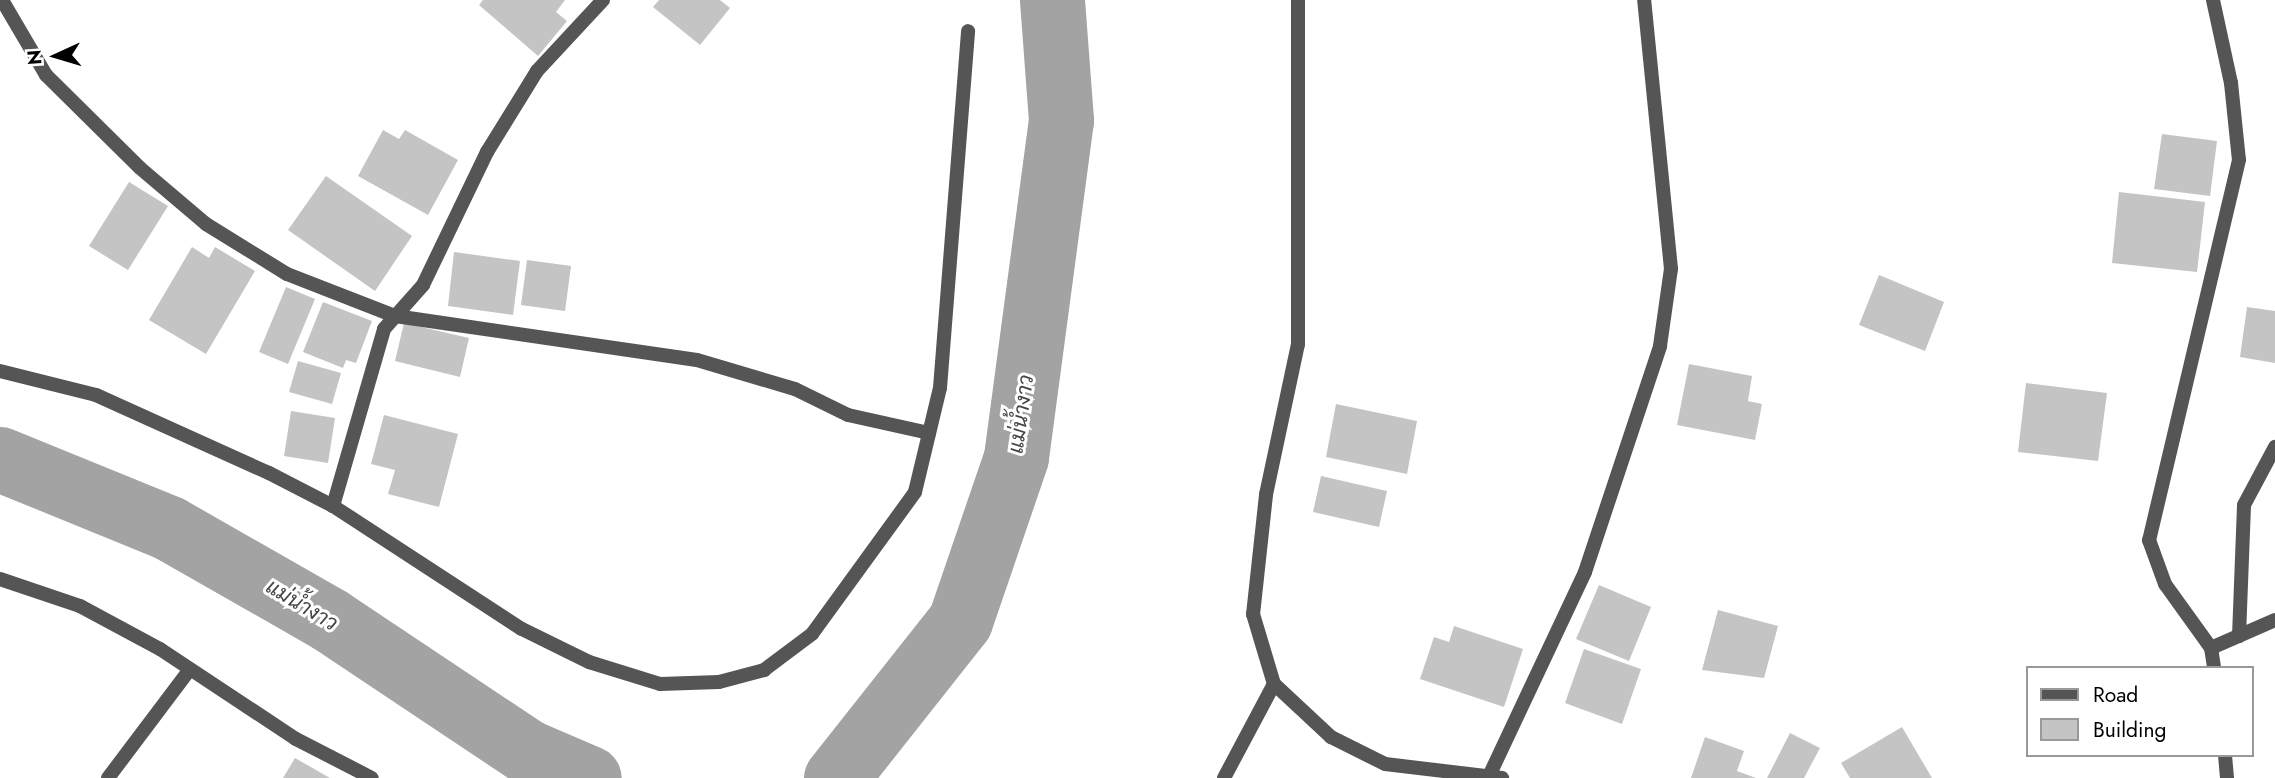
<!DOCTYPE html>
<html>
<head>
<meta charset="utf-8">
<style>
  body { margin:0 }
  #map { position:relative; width:2275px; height:778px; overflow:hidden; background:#fff; font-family:Jost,Sarabun,sans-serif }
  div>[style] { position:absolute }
  .river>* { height:65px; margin:-32.5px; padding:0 32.5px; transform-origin:32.5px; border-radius:32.5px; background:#a3a3a3 }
  .building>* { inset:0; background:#c4c4c4 }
  .minor>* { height:14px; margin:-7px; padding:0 7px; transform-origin:7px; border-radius:7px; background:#555 }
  span { translate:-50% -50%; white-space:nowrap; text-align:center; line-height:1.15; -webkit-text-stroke:6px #fff; paint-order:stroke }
  .water-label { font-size:21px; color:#444; font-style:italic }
  .legend { position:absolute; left:2026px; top:666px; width:228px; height:91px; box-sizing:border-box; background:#fff; border:2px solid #999; margin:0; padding:9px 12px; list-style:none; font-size:21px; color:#000 }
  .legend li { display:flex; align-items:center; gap:14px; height:35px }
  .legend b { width:35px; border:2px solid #999 }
  .north { position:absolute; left:21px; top:21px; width:70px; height:70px; -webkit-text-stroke:5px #fff; paint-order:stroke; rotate:266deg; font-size:19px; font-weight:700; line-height:28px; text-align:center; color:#000 }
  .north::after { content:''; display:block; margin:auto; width:24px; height:32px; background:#000; clip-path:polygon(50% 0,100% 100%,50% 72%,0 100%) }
</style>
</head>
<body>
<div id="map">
  <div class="river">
    <i style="left:0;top:459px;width:183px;rotate:22.2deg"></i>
    <i style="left:169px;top:528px;width:185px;rotate:29.7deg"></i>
    <i style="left:330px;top:620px;width:238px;rotate:33.7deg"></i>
    <i style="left:528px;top:752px;width:66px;rotate:23.1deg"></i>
    <i style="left:836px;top:778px;width:200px;rotate:-51.7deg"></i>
    <i style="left:960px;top:621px;width:173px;rotate:-71.1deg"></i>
    <i style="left:1016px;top:457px;width:340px;rotate:-82.4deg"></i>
    <i style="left:1061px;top:120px;width:120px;rotate:-94.3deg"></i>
  </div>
  <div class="building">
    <i style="clip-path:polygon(483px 0,565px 0,556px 12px,567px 21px,538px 56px,479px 5px)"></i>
    <i style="clip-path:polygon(659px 0,720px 0,730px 8px,700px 45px,653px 7px)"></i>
    <i style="clip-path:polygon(383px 130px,399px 139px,405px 130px,458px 160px,428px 215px,358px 176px)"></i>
    <i style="clip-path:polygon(2162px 134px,2217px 141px,2210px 196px,2154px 189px)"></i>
    <i style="clip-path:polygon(326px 176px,412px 236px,375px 291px,288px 230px)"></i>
    <i style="clip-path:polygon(129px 182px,168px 206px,128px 270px,89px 246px)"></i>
    <i style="clip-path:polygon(2119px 192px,2205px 202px,2197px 272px,2112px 263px)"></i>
    <i style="clip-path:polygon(192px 247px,209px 258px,215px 247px,255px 271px,206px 354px,149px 320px)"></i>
    <i style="clip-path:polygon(454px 252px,520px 261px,513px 315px,448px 306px)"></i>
    <i style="clip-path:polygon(527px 260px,571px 266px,565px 311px,521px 305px)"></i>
    <i style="clip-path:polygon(1879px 275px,1944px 302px,1925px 351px,1859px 325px)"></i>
    <i style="clip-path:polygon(286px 287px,315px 299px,288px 364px,259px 352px)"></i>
    <i style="clip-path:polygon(323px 302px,372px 321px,356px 363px,346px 360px,343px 368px,303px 352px)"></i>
    <i style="clip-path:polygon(2247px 307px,2275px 311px,2275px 363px,2240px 357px)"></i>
    <i style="clip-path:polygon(404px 323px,469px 338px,460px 377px,395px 361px)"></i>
    <i style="clip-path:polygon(298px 361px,341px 373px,332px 404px,289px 392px)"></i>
    <i style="clip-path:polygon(1689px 364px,1752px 376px,1748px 401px,1762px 404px,1755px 440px,1677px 425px)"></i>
    <i style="clip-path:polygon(2026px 383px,2107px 393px,2098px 461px,2018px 452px)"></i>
    <i style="clip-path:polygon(1336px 404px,1417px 421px,1407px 474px,1326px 457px)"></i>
    <i style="clip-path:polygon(291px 411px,335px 418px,328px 463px,284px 456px)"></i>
    <i style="clip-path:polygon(384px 415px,458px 434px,439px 507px,388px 494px,395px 470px,371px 464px)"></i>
    <i style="clip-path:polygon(1321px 476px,1387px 491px,1379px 527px,1313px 512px)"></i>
    <i style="clip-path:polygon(1599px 585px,1651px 607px,1629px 661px,1576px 639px)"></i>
    <i style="clip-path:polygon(1718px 610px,1778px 626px,1764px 678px,1702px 670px)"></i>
    <i style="clip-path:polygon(1454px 626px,1523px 649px,1504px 707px,1420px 679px,1434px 637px,1449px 642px)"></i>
    <i style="clip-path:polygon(1584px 649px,1641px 669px,1622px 724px,1565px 703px)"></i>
    <i style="clip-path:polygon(1902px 727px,1932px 778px,1850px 778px,1841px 763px)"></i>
    <i style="clip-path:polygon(1790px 733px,1820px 748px,1804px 778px,1767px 778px)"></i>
    <i style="clip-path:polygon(1705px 737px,1744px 751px,1737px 771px,1756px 778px,1691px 778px)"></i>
    <i style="clip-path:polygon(295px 758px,330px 778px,283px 778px)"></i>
  </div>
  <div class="minor">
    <i style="left:2px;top:0;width:87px;rotate:59.6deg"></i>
    <i style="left:46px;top:75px;width:132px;rotate:44.7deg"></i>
    <i style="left:140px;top:168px;width:87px;rotate:40.3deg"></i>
    <i style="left:206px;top:224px;width:95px;rotate:31.7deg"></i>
    <i style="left:287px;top:274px;width:116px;rotate:21.3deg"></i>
    <i style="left:395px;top:316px;width:305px;rotate:8.3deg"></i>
    <i style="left:697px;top:360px;width:102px;rotate:16.5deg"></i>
    <i style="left:795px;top:389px;width:59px;rotate:26.1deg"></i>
    <i style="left:848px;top:415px;width:83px;rotate:12.5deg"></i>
    <i style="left:1298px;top:0;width:344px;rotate:90deg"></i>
    <i style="left:1298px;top:344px;width:154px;rotate:102deg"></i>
    <i style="left:1266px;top:495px;width:120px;rotate:96.2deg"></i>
    <i style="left:1253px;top:614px;width:73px;rotate:73.3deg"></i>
    <i style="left:1274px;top:684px;width:78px;rotate:42.9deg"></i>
    <i style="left:1331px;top:737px;width:60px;rotate:26.6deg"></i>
    <i style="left:1385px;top:764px;width:118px;rotate:6.8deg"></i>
    <i style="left:2213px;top:0;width:85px;rotate:77.8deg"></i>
    <i style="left:2231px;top:83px;width:77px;rotate:84.1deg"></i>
    <i style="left:2239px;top:160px;width:391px;rotate:103.3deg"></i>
    <i style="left:2149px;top:540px;width:47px;rotate:70deg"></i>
    <i style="left:2165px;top:584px;width:79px;rotate:54.3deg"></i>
    <i style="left:2211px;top:648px;width:20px;rotate:81deg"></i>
    <i style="left:0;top:371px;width:99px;rotate:14deg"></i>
    <i style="left:96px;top:395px;width:190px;rotate:24.3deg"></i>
    <i style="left:269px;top:473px;width:72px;rotate:27.3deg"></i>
    <i style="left:333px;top:506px;width:225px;rotate:33.1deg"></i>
    <i style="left:522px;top:629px;width:75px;rotate:26.2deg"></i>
    <i style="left:589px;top:662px;width:74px;rotate:17.2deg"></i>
    <i style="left:660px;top:684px;width:59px;rotate:-1.9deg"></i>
    <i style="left:719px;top:682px;width:47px;rotate:-14.9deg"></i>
    <i style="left:764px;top:670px;width:60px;rotate:-36.9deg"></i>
    <i style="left:812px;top:634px;width:175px;rotate:-54deg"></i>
    <i style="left:915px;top:492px;width:107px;rotate:-76.5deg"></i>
    <i style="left:940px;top:388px;width:358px;rotate:-85.5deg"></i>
    <i style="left:333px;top:506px;width:184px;rotate:-73.9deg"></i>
    <i style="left:384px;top:329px;width:59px;rotate:-48.4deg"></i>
    <i style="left:423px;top:285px;width:148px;rotate:-64.3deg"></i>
    <i style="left:487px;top:152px;width:95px;rotate:-58.3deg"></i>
    <i style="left:537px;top:71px;width:97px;rotate:-47.1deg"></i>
    <i style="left:0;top:579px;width:84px;rotate:18.6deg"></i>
    <i style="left:80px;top:606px;width:91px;rotate:28.3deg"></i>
    <i style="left:160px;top:649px;width:163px;rotate:33.5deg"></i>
    <i style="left:296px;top:739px;width:85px;rotate:27.2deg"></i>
    <i style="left:2239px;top:636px;width:131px;rotate:-87.8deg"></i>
    <i style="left:2244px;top:505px;width:66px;rotate:-61.9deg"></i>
    <i style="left:2211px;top:648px;width:70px;rotate:-23.6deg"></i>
    <i style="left:2225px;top:755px;width:23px;rotate:85deg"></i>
    <i style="left:1490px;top:774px;width:223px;rotate:-64.8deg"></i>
    <i style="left:1585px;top:572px;width:238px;rotate:-71.6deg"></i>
    <i style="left:1660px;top:346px;width:78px;rotate:-81.9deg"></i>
    <i style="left:1671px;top:269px;width:270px;rotate:-95.7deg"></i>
    <i style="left:108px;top:778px;width:136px;rotate:-53deg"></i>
    <i style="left:1224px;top:778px;width:106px;rotate:-62deg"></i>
  </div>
  <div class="water-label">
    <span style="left:1021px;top:414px;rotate:-82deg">แม่น้ำงาว</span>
    <span style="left:302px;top:605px;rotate:31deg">แม่น้ำงาว</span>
  </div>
  <ul class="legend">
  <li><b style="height:9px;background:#555"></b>Road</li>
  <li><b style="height:19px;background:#c4c4c4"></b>Building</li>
  </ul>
  <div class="north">N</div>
</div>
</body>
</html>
